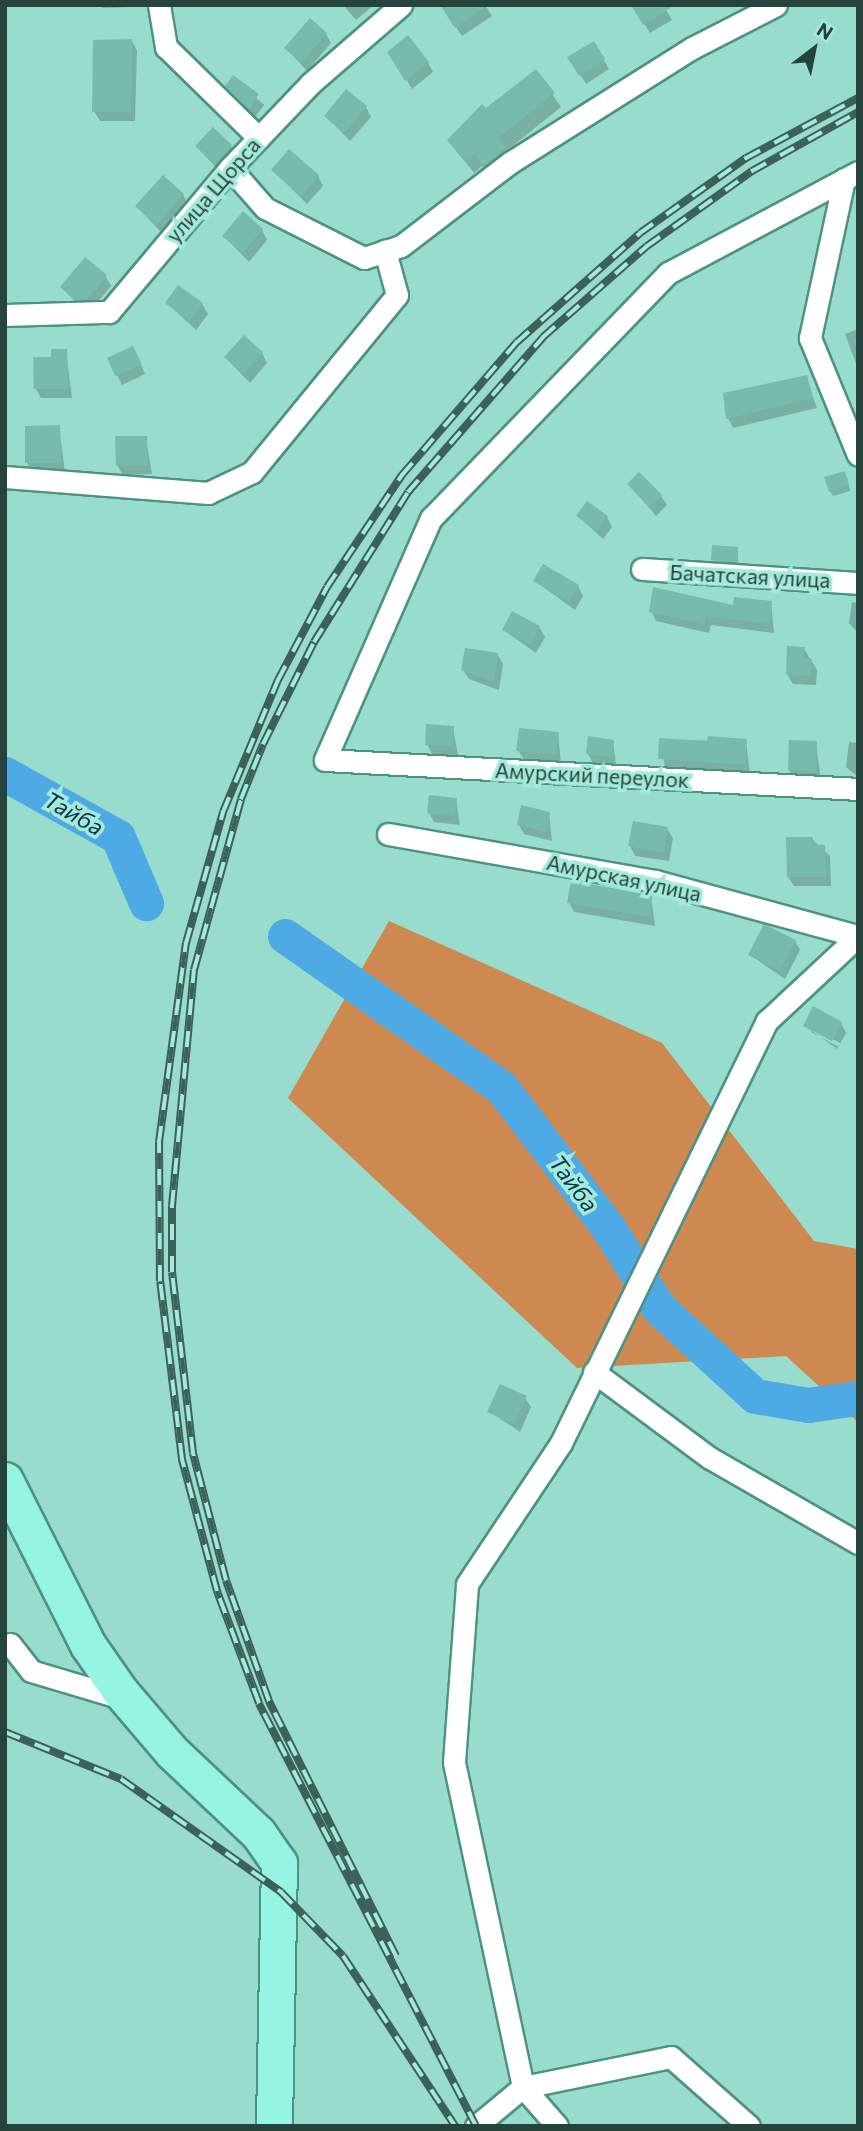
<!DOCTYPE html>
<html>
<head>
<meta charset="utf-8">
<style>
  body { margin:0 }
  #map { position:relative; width:863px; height:2131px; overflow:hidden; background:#97dccd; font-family:Commissioner,sans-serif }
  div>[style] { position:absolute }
  .green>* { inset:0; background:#cd8950 }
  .shadow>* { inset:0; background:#0003 }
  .river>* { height:35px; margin:-17.5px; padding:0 17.5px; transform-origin:17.5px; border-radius:17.5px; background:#4eaae4 }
  .building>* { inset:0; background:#77bbad }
  .roads { filter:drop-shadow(2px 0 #4e9285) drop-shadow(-2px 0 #4e9285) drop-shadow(0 2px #4e9285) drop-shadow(0 -2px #4e9285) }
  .minor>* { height:21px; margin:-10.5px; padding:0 10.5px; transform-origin:10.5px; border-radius:10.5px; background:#fff }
  .primary>* { height:35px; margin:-17.5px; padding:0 17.5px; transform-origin:17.5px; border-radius:17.5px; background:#95f4e4 }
  .rail>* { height:8px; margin-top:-4px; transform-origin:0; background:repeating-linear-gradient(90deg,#a4eada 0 16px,#3c615a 0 32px); box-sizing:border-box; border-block:2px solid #3c615a }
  span { translate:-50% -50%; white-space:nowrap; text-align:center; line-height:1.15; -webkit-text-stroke:7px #a4eada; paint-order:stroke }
  .street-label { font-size:21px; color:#26433d }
  .water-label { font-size:23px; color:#0b334b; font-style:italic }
  .frame { position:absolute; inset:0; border:7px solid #26433d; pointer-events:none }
  .north { position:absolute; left:779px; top:14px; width:70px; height:70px; -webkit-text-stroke:5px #a4eada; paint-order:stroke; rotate:32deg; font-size:19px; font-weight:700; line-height:28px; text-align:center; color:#26433d }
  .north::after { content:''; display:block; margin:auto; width:24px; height:32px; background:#26433d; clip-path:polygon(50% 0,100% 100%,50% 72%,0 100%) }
</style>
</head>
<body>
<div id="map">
  <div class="green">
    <i style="clip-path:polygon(389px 921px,662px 1043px,814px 1241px,858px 1249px,858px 1422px,786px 1356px,577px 1368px,288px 1098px)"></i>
  </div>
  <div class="shadow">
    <i style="clip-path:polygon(100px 5px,134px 5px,134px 7px,102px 8px)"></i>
    <i style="clip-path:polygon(343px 5px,374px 5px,356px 20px)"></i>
    <i style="clip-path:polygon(485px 5px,492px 16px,462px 36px,447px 14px)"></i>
    <i style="clip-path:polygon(633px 5px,663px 5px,672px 20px,650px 33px)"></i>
    <i style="clip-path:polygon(326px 34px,331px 43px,307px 71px,286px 48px)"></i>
    <i style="clip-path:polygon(131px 40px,137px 50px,135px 121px,100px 121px,94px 111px)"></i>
    <i style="clip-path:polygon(593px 43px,609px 69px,586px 84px,570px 58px)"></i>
    <i style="clip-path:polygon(390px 52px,428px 63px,433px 72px,412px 89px)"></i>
    <i style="clip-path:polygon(536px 71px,561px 107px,506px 151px,512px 161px,493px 177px,482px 166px,474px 173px,449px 141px)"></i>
    <i style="clip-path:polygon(233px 77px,264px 105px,255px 117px,227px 86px)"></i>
    <i style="clip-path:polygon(366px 107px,371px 117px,350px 141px,326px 116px)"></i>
    <i style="clip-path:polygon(231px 146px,236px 155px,221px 173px,197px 147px)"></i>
    <i style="clip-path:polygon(273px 170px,318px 176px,323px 186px,307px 204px)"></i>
    <i style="clip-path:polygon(183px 195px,188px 204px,162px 233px,137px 207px)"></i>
    <i style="clip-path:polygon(262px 230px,267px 240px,249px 262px,224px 236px)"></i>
    <i style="clip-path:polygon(106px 277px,111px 286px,92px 309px,82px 309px,62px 287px)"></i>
    <i style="clip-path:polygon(167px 303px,202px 304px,208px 314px,196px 330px)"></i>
    <i style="clip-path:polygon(858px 329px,858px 369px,845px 334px)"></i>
    <i style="clip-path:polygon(66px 351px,72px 398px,41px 398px,36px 389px,53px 359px)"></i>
    <i style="clip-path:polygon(262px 353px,267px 363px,250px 383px,226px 358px)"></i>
    <i style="clip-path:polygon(138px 357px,145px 374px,122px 385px,109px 359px)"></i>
    <i style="clip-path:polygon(806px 377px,817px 408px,733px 428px,728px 418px)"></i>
    <i style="clip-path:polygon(59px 427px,65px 472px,33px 472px,27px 463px)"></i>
    <i style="clip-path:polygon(146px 438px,152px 474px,123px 475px,117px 465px)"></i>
    <i style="clip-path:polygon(847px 477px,850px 491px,833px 496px,830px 491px)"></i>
    <i style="clip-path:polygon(629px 484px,661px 496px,667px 505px,656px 516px)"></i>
    <i style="clip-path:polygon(578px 516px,607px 517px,612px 527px,603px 539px)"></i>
    <i style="clip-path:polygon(737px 549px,739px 566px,713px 560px)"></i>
    <i style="clip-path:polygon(535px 581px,578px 586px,583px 596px,575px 610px)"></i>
    <i style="clip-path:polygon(852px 602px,858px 603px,858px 633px,849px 623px)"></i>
    <i style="clip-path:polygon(771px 603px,774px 633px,711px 625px,709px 633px,656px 621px,651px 611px)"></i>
    <i style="clip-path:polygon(539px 627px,545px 637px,536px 653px,504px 630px)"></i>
    <i style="clip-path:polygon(804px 649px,817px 670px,816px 685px,793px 684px,787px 674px)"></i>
    <i style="clip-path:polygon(497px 654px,503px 664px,499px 690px,469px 679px,463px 670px)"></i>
    <i style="clip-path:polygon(453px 728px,458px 755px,432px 754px,427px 744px)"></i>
    <i style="clip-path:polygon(558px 733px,561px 764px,524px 760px,518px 750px)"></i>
    <i style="clip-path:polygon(661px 740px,746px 741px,750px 774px,665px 768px)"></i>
    <i style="clip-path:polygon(613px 741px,616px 766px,593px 763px,588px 754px)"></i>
    <i style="clip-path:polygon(849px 742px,858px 743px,858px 777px,846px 767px)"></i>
    <i style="clip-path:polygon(816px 743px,821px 781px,795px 779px,789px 770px)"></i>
    <i style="clip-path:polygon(456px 800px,460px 825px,434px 822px,429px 813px)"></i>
    <i style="clip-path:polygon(549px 814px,552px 841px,524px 834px,519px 825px)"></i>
    <i style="clip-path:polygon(667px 829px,673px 838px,669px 861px,635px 856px,630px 846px)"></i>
    <i style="clip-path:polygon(812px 839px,830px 856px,831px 886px,794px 886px,788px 877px)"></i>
    <i style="clip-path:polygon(651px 896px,655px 926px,574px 912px,569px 902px)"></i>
    <i style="clip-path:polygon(795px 941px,800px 950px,785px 979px,750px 955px)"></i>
    <i style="clip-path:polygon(evenodd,841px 1023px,846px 1033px,837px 1049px,805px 1026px,841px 1023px,811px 1028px,840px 1043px,839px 1047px,811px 1032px,811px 1028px)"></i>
    <i style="clip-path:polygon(525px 1398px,531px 1407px,520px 1432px,489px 1411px)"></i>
  </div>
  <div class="river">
    <i style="left:5px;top:774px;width:129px;rotate:29.1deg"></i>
    <i style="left:118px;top:837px;width:72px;rotate:67deg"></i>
    <i style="left:285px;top:936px;width:264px;rotate:35deg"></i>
    <i style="left:501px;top:1087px;width:175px;rotate:52.7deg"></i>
    <i style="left:607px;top:1226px;width:97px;rotate:57.6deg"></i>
    <i style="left:659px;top:1308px;width:130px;rotate:42.5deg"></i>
    <i style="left:755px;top:1396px;width:54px;rotate:9.6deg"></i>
    <i style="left:808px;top:1405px;width:50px;rotate:-8deg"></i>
  </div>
  <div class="building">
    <i style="clip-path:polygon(440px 5px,488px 5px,455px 28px)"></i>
    <i style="clip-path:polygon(631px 5px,675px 5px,643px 25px)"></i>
    <i style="clip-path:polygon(310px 18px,327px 33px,301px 63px,284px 48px)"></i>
    <i style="clip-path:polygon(408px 35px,429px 62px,405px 81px,387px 52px)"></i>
    <i style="clip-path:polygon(132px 39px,131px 112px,92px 112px,93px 40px)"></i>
    <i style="clip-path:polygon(594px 41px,605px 59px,579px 76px,567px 57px)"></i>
    <i style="clip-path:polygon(536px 69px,555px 93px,498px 138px,506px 148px,484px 166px,474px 154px,465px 162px,447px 140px,482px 104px,486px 108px)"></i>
    <i style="clip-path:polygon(233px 75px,259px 94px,249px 109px,225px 86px)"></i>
    <i style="clip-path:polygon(346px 89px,367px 106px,344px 133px,324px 116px)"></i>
    <i style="clip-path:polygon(213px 127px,232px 145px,214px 164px,195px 146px)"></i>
    <i style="clip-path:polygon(289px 149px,319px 175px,301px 196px,271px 170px)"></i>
    <i style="clip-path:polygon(163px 175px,184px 194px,156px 225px,135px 206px)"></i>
    <i style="clip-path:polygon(243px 211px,263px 229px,243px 253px,222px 236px)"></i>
    <i style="clip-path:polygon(85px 257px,107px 275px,87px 299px,75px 300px,60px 287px)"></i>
    <i style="clip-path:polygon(178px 285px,203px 303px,190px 321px,165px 303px)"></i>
    <i style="clip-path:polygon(244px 335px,263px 352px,244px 374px,224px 357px)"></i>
    <i style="clip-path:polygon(133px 346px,142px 364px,115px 376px,107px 358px)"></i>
    <i style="clip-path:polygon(51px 349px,67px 349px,68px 389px,34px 389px,33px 357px,51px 357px)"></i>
    <i style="clip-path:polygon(807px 375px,813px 398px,726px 419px,723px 393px)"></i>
    <i style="clip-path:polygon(60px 425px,61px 463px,25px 463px,25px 426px)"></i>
    <i style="clip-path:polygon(115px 436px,147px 436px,148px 465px,116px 466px)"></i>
    <i style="clip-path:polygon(845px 471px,849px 486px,829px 492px,824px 477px)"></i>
    <i style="clip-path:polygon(639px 472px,662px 495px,650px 508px,627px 484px)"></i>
    <i style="clip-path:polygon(587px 501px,608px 516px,597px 531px,576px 516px)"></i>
    <i style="clip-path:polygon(712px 545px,738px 547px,738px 562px,711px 560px)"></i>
    <i style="clip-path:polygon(543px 564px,579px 585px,569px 602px,533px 581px)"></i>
    <i style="clip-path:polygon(653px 587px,733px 605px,734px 597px,772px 601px,770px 624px,706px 616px,704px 624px,649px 612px)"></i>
    <i style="clip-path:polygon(512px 611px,540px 626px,531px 645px,502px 630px)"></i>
    <i style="clip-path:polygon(787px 646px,805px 647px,804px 658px,812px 659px,811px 676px,786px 674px)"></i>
    <i style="clip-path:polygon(465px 648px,498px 653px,494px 681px,461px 670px)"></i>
    <i style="clip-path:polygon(426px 724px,454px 726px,453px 746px,425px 745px)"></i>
    <i style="clip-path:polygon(519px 728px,559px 732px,556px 755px,516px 751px)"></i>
    <i style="clip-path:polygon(588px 736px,614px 740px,612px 758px,586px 754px)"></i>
    <i style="clip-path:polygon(708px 736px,747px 739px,745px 765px,658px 759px,659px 738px,707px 741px)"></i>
    <i style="clip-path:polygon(789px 740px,817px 741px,816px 772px,788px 770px)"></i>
    <i style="clip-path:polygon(429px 795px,457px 798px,455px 816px,427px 813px)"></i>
    <i style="clip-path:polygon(521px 805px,550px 812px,547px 832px,517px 825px)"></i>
    <i style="clip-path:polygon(633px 821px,668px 827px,664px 853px,628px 846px)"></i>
    <i style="clip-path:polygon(786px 837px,813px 837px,813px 844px,825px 845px,826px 877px,787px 877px)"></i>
    <i style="clip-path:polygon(571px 881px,652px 895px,650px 917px,567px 903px)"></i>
    <i style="clip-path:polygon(764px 924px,796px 940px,780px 971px,748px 955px)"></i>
    <i style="clip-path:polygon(813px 1006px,842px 1022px,832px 1041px,803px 1026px)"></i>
    <i style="clip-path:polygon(500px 1384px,527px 1396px,514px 1424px,487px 1412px)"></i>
  </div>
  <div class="roads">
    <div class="minor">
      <i style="left:159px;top:5px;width:43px;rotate:80.5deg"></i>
      <i style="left:166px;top:47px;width:130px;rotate:44.4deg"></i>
      <i style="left:230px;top:168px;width:53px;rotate:48.8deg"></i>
      <i style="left:265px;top:208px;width:111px;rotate:26.8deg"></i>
      <i style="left:364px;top:258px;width:39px;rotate:-18deg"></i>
      <i style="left:401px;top:246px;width:138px;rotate:-37.4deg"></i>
      <i style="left:511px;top:162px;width:214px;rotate:-32.2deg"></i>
      <i style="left:692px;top:48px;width:94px;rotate:-27.1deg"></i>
      <i style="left:858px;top:172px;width:215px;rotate:152deg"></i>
      <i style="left:668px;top:273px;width:341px;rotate:134deg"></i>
      <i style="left:431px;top:518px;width:264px;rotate:113.7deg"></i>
      <i style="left:325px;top:760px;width:534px;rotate:3.11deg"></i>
      <i style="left:844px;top:179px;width:163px;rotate:102.1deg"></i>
      <i style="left:810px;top:338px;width:126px;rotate:67.7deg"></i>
      <i style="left:5px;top:315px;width:104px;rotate:-1.7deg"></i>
      <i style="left:109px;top:312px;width:188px;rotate:-50deg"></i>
      <i style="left:230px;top:168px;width:117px;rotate:-46.4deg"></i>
      <i style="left:311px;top:83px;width:119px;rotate:-40.9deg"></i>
      <i style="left:5px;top:477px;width:204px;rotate:4.5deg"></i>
      <i style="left:208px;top:493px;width:49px;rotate:-25.5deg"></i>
      <i style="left:252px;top:472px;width:229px;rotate:-50.7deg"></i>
      <i style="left:397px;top:295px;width:46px;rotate:-105.3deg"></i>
      <i style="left:642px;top:569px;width:216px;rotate:3.7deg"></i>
      <i style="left:388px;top:834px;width:271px;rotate:10deg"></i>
      <i style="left:655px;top:881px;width:210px;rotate:15.2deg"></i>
      <i style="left:594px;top:1372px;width:144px;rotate:36.6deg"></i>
      <i style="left:710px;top:1458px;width:171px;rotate:29.9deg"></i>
      <i style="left:10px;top:1644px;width:34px;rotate:52deg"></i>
      <i style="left:31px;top:1671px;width:98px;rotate:16.6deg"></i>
      <i style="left:476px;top:2126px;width:61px;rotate:-39.7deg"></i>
      <i style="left:523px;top:2087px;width:52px;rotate:48.9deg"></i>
      <i style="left:749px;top:2126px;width:104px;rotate:-138.5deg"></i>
      <i style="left:671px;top:2057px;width:151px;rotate:168.5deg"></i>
      <i style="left:523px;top:2087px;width:332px;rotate:-102deg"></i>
      <i style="left:454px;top:1762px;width:178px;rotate:-85.8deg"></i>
      <i style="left:467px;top:1584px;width:169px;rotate:-56.3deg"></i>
      <i style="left:561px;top:1443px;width:470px;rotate:-64deg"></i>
      <i style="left:767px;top:1021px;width:125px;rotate:-43deg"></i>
    </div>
    <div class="primary">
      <i style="left:5px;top:1480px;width:185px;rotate:63.3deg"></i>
      <i style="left:88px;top:1645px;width:56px;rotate:55.2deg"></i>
      <i style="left:120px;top:1691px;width:80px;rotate:49.6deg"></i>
      <i style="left:172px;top:1752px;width:118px;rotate:43.3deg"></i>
      <i style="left:258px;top:1833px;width:37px;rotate:55deg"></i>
      <i style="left:279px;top:1863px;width:263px;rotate:91.1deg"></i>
    </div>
  </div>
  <div class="rail">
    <i style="left:5px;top:1732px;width:125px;rotate:22.1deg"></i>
    <i style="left:121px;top:1779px;width:196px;rotate:35.2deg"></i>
    <i style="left:281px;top:1892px;width:89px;rotate:45.9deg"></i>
    <i style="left:343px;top:1956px;width:204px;rotate:56.6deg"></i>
    <i style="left:396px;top:1956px;width:285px;rotate:-116.5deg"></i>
    <i style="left:269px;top:1701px;width:128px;rotate:-109.6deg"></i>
    <i style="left:226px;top:1580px;width:131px;rotate:-104.6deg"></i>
    <i style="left:193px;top:1453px;width:182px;rotate:-96.6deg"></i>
    <i style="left:172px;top:1272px;width:66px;rotate:-90deg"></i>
    <i style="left:172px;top:1206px;width:237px;rotate:-84.7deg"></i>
    <i style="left:194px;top:970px;width:177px;rotate:-74.6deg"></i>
    <i style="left:241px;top:799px;width:59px;rotate:-68.2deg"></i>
    <i style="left:263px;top:744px;width:114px;rotate:-63.4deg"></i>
    <i style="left:314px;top:642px;width:177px;rotate:-57.9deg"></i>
    <i style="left:408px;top:492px;width:206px;rotate:-48.9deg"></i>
    <i style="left:543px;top:337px;width:138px;rotate:-41.2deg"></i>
    <i style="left:647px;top:246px;width:129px;rotate:-35.5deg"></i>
    <i style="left:752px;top:171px;width:121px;rotate:-29.1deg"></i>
    <i style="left:476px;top:2126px;width:475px;rotate:-117.2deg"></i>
    <i style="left:259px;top:1703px;width:120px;rotate:-110.6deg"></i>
    <i style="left:217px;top:1591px;width:137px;rotate:-104.9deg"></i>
    <i style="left:182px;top:1459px;width:179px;rotate:-97deg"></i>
    <i style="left:160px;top:1281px;width:139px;rotate:-90.4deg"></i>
    <i style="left:159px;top:1142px;width:201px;rotate:-82.3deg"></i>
    <i style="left:186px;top:943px;width:136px;rotate:-74.2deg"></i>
    <i style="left:223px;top:812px;width:143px;rotate:-67.4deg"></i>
    <i style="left:278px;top:680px;width:105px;rotate:-62.2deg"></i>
    <i style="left:327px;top:587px;width:135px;rotate:-56.2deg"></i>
    <i style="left:402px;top:475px;width:176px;rotate:-49.2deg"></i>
    <i style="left:517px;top:342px;width:164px;rotate:-41.5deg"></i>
    <i style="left:640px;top:233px;width:130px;rotate:-35.3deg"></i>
    <i style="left:746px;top:158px;width:127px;rotate:-28.2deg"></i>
  </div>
  <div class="street-label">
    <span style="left:213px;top:190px;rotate:-49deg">улица Щорса</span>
    <span style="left:750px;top:576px;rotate:3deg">Бачатская улица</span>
    <span style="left:592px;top:775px;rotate:3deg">Амурский переулок</span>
    <span style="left:624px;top:878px;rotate:12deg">Амурская улица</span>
  </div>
  <div class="water-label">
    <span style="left:74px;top:813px;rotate:30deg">Тайба</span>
    <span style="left:574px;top:1183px;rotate:53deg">Тайба</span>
  </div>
  <div class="frame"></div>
  <div class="north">N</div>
</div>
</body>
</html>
